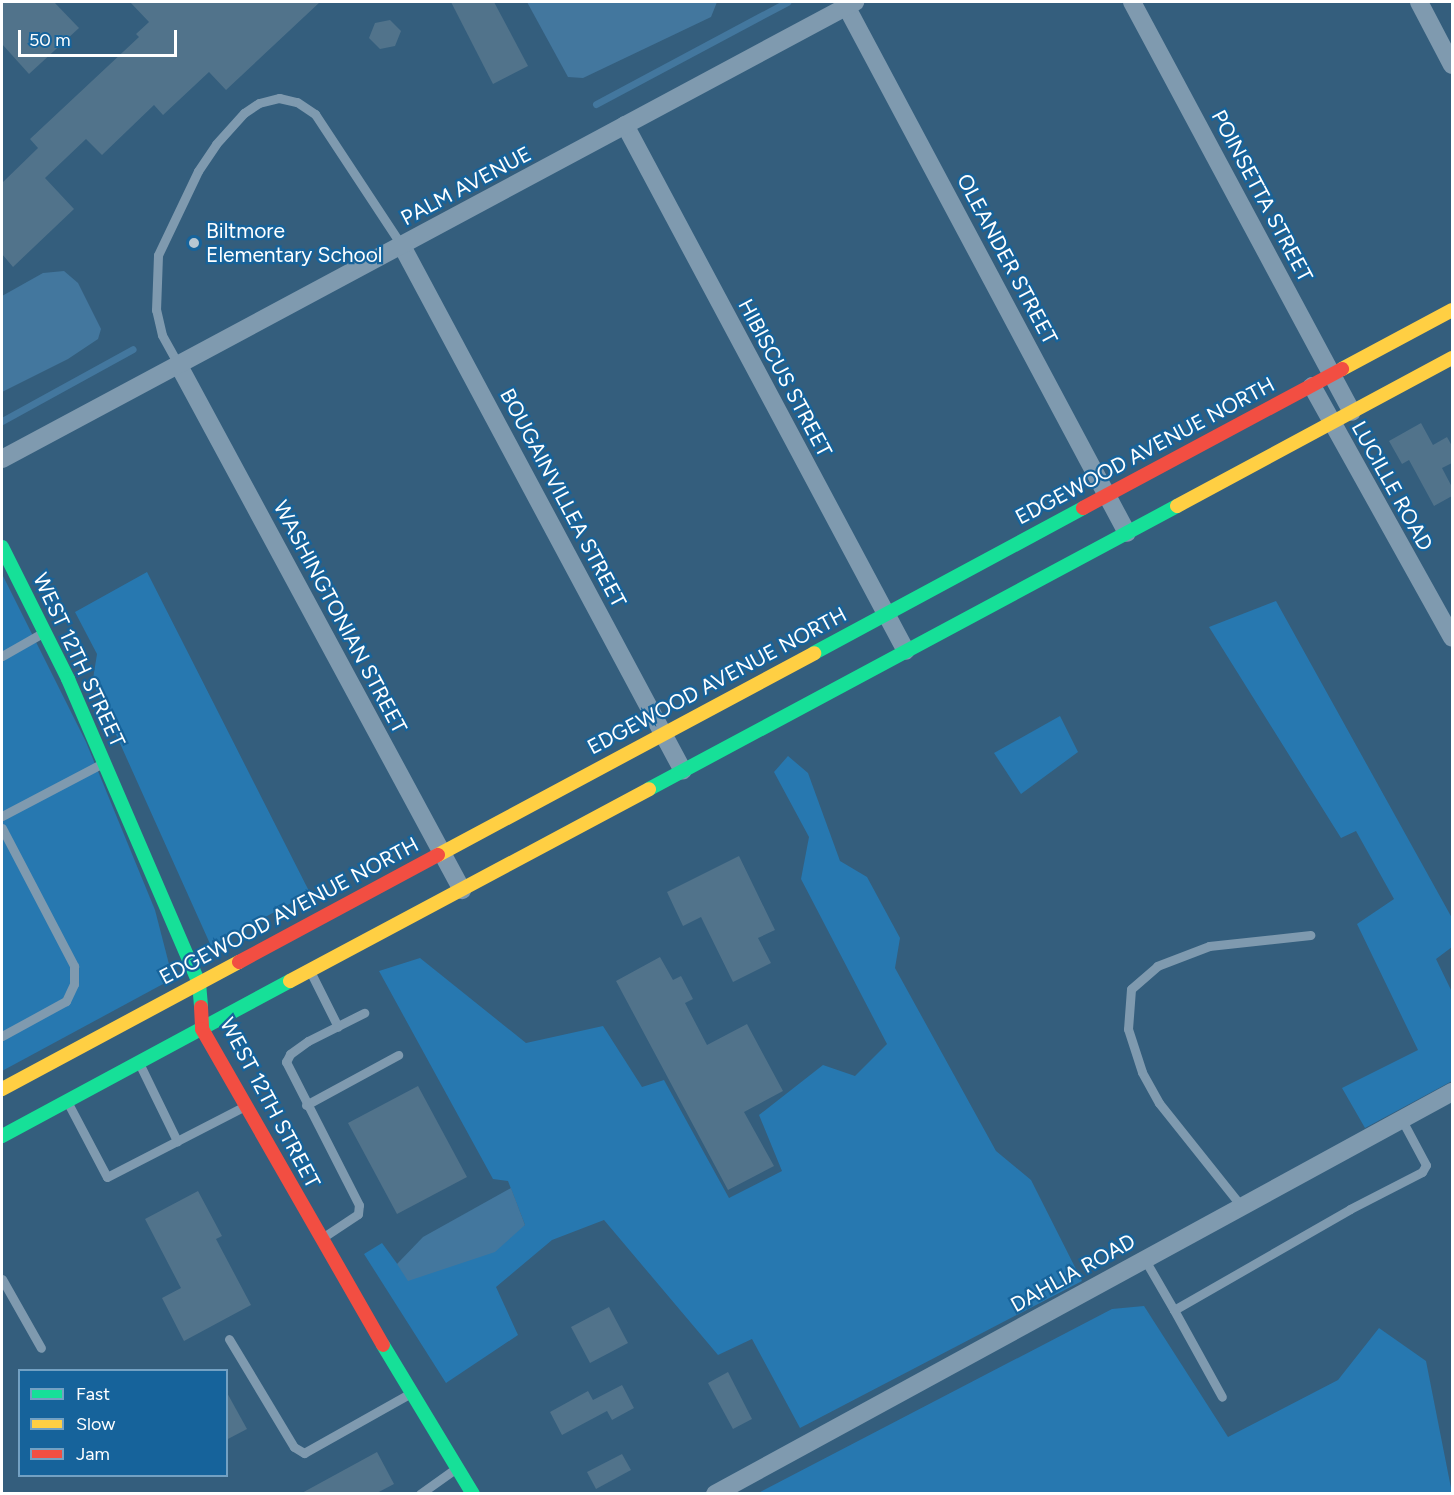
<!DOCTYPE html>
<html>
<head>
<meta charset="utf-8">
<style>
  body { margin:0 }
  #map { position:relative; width:1454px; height:1495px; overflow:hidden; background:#345e7d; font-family:Figtree,sans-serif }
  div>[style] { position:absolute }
  .green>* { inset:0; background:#2778b0 }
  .water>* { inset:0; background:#43779e }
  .stream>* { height:7px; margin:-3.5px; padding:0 3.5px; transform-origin:3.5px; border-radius:3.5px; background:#43779e }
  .building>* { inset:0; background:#51738b }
  .lane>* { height:9px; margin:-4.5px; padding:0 4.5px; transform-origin:4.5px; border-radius:4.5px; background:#7f9aaf }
  .street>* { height:18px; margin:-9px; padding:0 9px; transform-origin:9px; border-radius:9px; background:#7f9aaf }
  .fast>* { height:14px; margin:-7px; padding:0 7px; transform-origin:7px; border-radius:7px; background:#16e098 }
  .slow>* { height:14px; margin:-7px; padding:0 7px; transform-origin:7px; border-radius:7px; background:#ffcf43 }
  .jam>* { height:14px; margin:-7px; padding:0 7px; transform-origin:7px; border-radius:7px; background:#f24e42 }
  .dots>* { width:16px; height:16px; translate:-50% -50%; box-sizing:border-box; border:3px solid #16639b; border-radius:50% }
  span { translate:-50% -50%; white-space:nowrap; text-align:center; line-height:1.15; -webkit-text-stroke:4.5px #16639b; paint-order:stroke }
  .street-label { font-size:21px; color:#fff }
  .poi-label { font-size:21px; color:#fff }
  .left { translate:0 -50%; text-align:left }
  .frame { position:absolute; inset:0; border:3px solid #fff; pointer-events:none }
  .legend { position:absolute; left:18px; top:1369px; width:210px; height:108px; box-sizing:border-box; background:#16639b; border:2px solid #73a1c3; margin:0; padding:8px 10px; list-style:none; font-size:18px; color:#fff }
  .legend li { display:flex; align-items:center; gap:12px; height:30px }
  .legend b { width:30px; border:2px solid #73a1c3 }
  .scale { position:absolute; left:18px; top:30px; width:159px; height:27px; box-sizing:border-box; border:3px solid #fff; border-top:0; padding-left:8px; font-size:18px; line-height:21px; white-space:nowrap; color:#fff; -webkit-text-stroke:4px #16639b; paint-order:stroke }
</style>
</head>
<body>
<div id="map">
  <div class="green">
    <i style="clip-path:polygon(147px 572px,310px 893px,211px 946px,96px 690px,93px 679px,97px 654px,75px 612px)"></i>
    <i style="clip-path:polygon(2px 574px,86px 742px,155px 910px,170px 968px,163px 984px,2px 1071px)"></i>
    <i style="clip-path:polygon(1276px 601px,1452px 918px,1452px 947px,1436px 959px,1452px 992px,1452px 1081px,1365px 1128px,1342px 1088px,1418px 1050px,1357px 924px,1394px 899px,1356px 831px,1341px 838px,1209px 627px)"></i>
    <i style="clip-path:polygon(1060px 716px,1078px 752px,1021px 794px,994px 753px)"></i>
    <i style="clip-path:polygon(788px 756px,808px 773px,840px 861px,867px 877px,900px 938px,895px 968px,996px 1151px,1031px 1180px,1082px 1281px,800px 1428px,752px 1339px,718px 1355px,604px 1220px,552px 1240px,496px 1287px,518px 1335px,446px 1383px,364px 1254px,382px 1243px,409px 1280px,525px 1225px,508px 1181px,493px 1179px,379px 971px,420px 958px,526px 1043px,603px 1026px,642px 1087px,664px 1080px,729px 1198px,782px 1171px,759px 1115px,823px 1065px,855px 1076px,887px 1044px,801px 879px,809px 837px,774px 772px)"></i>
    <i style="clip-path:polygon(1144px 1306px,1228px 1437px,1338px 1380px,1379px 1328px,1426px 1361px,1452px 1493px,758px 1493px,1112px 1309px)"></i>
  </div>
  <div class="water">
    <i style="clip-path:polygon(527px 2px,717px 2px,711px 17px,583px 78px,568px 77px)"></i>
    <i style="clip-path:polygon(64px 271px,78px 283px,101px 329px,98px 339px,68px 359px,2px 392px,2px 296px,43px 273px)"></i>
    <i style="clip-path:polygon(511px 1188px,525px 1225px,495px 1252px,408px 1281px,397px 1264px,423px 1237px)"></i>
  </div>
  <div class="stream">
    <i style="left:596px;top:104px;width:217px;rotate:-28.1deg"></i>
    <i style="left:2px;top:421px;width:149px;rotate:-28.8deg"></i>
  </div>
  <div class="building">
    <i style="clip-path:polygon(2px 2px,54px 2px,79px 28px,29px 74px,2px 44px)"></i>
    <i style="clip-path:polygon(130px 2px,320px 2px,226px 90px,209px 72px,163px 115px,154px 105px,102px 155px,86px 139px,45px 178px,74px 209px,13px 267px,2px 254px,2px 183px,38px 148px,30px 139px,139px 37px,136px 34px,149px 22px)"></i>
    <i style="clip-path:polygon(451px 2px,494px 2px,528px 66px,493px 84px)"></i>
    <i style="clip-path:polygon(390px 20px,401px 31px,395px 46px,380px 49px,369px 38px,375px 23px)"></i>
    <i style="clip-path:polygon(1421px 423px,1433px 445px,1447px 437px,1452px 446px,1452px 463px,1442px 468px,1452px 487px,1452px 496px,1434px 506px,1409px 460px,1402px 464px,1389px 441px)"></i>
    <i style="clip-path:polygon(739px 856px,775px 930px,758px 938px,771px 963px,733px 982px,701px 917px,683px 926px,667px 892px)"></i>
    <i style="clip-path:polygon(660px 957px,673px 980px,681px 976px,693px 999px,685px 1003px,707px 1045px,747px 1024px,783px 1091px,744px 1112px,774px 1166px,728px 1190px,616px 981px)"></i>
    <i style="clip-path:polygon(418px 1086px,467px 1177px,397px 1214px,348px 1123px)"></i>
    <i style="clip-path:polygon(198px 1191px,222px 1236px,216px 1239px,251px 1305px,184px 1341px,162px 1298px,181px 1288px,145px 1219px)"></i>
    <i style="clip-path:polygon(609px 1307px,628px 1343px,590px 1363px,571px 1327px)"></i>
    <i style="clip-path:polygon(728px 1372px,752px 1419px,733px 1429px,708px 1383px)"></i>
    <i style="clip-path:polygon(622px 1385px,634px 1408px,612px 1420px,607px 1411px,562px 1435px,550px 1412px,588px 1391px,593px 1400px)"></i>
    <i style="clip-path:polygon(226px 1391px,247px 1429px,226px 1440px)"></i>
    <i style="clip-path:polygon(377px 1452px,394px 1484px,375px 1494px,300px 1494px)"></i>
    <i style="clip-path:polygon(622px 1454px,631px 1470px,596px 1489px,587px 1472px)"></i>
  </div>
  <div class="lane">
    <i style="left:178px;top:364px;width:33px;rotate:-119deg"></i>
    <i style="left:162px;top:335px;width:26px;rotate:-103deg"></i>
    <i style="left:156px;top:310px;width:55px;rotate:-87.9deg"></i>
    <i style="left:158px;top:255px;width:93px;rotate:-64.5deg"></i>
    <i style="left:198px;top:171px;width:32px;rotate:-56deg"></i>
    <i style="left:216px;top:144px;width:42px;rotate:-47.9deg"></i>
    <i style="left:244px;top:113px;width:18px;rotate:-34deg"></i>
    <i style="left:259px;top:103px;width:21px;rotate:-14deg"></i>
    <i style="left:279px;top:98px;width:18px;rotate:13deg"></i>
    <i style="left:297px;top:102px;width:22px;rotate:34deg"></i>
    <i style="left:315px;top:114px;width:158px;rotate:56.6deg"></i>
    <i style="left:2px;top:656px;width:48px;rotate:-29.7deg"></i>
    <i style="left:2px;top:816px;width:114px;rotate:-27.7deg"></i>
    <i style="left:2px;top:828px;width:156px;rotate:62.4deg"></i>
    <i style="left:74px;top:966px;width:18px;rotate:90deg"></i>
    <i style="left:74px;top:984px;width:19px;rotate:115deg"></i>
    <i style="left:66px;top:1001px;width:73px;rotate:151.3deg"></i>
    <i style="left:311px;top:973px;width:60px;rotate:63.4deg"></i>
    <i style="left:140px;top:1065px;width:85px;rotate:64deg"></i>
    <i style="left:69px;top:1105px;width:81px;rotate:62.2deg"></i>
    <i style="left:107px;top:1177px;width:153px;rotate:-27.2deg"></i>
    <i style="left:306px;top:1105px;width:105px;rotate:-28.5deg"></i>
    <i style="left:1242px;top:1207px;width:133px;rotate:-128.6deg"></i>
    <i style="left:1159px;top:1103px;width:35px;rotate:-119deg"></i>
    <i style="left:1142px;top:1072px;width:45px;rotate:-108deg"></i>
    <i style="left:1128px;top:1029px;width:40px;rotate:-85.7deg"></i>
    <i style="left:1131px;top:989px;width:35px;rotate:-41deg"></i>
    <i style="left:1157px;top:966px;width:56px;rotate:-21deg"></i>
    <i style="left:1209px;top:946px;width:102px;rotate:-6.2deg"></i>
    <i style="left:322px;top:1238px;width:43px;rotate:-33.7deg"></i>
    <i style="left:358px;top:1214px;width:9px;rotate:-84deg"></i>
    <i style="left:359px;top:1205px;width:161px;rotate:-117deg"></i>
    <i style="left:286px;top:1062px;width:9px;rotate:-63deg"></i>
    <i style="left:290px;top:1054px;width:22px;rotate:-36deg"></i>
    <i style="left:308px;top:1041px;width:63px;rotate:-26.6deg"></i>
    <i style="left:1145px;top:1260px;width:58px;rotate:59.9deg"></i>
    <i style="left:1174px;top:1310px;width:203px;rotate:-29.8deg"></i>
    <i style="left:1350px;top:1209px;width:81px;rotate:-27.2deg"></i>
    <i style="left:1422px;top:1172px;width:8px;rotate:-60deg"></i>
    <i style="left:1426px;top:1165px;width:51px;rotate:-118.1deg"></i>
    <i style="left:2px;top:1279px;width:79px;rotate:60.5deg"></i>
    <i style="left:1174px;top:1310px;width:99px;rotate:61.1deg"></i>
    <i style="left:229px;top:1339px;width:126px;rotate:59deg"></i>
    <i style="left:294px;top:1447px;width:12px;rotate:31deg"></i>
    <i style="left:304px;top:1453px;width:120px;rotate:-29.3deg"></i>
    <i style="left:420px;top:1494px;width:43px;rotate:-35.5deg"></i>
  </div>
  <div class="street">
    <i style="left:1132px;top:2px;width:465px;rotate:61.8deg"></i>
    <i style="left:1419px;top:2px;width:71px;rotate:62.4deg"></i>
    <i style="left:846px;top:6px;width:597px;rotate:61.93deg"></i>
    <i style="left:625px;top:125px;width:596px;rotate:61.89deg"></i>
    <i style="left:402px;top:246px;width:595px;rotate:61.84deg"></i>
    <i style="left:178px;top:364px;width:598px;rotate:61.63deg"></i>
    <i style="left:1312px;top:386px;width:288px;rotate:60.9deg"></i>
    <i style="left:2px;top:459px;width:968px;rotate:-28.18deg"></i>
    <i style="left:715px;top:1494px;width:840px;rotate:-28.61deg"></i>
  </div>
  <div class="fast">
    <i style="left:2px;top:547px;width:148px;rotate:63.4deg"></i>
    <i style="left:68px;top:679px;width:331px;rotate:66.7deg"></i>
    <i style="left:199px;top:983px;width:24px;rotate:85deg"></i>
    <i style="left:814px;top:653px;width:306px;rotate:-28.3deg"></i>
    <i style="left:649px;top:789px;width:599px;rotate:-28.19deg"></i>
    <i style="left:2px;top:1136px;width:327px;rotate:-28.3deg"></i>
    <i style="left:383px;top:1345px;width:174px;rotate:58.9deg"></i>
  </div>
  <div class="slow">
    <i style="left:1342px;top:369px;width:125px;rotate:-28.2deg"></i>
    <i style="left:1177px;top:506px;width:312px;rotate:-28.3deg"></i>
    <i style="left:438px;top:855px;width:427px;rotate:-28.2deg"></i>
    <i style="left:290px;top:981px;width:407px;rotate:-28.1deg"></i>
    <i style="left:2px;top:1089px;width:269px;rotate:-28.2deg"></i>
  </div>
  <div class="jam">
    <i style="left:1083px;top:508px;width:294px;rotate:-28.2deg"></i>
    <i style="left:239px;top:962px;width:226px;rotate:-28.3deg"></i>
    <i style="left:201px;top:1007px;width:22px;rotate:87deg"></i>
    <i style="left:202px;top:1029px;width:364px;rotate:60.2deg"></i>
  </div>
  <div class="dots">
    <i style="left:194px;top:243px;background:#b8c7d2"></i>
  </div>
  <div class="street-label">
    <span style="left:466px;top:186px;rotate:-28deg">PALM AVENUE</span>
    <span style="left:1262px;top:196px;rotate:62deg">POINSETTA STREET</span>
    <span style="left:1007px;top:259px;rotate:62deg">OLEANDER STREET</span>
    <span style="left:785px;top:378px;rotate:62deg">HIBISCUS STREET</span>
    <span style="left:1145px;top:451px;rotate:-28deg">EDGEWOOD AVENUE NORTH</span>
    <span style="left:1392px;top:486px;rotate:61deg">LUCILLE ROAD</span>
    <span style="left:563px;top:498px;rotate:62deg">BOUGAINVILLEA STREET</span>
    <span style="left:340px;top:617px;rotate:62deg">WASHINGTONIAN STREET</span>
    <span style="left:79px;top:660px;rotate:65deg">WEST 12TH STREET</span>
    <span style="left:717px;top:681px;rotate:-28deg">EDGEWOOD AVENUE NORTH</span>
    <span style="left:289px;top:911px;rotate:-28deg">EDGEWOOD AVENUE NORTH</span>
    <span style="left:270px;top:1103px;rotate:62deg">WEST 12TH STREET</span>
    <span style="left:1073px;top:1273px;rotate:-29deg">DAHLIA ROAD</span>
  </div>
  <div class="poi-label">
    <span class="left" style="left:206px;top:243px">Biltmore<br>Elementary School</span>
  </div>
  <div class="frame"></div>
  <ul class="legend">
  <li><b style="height:8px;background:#16e098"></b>Fast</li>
  <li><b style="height:8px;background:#ffcf43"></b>Slow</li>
  <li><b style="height:8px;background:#f24e42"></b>Jam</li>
  </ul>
  <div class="scale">50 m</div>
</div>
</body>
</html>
